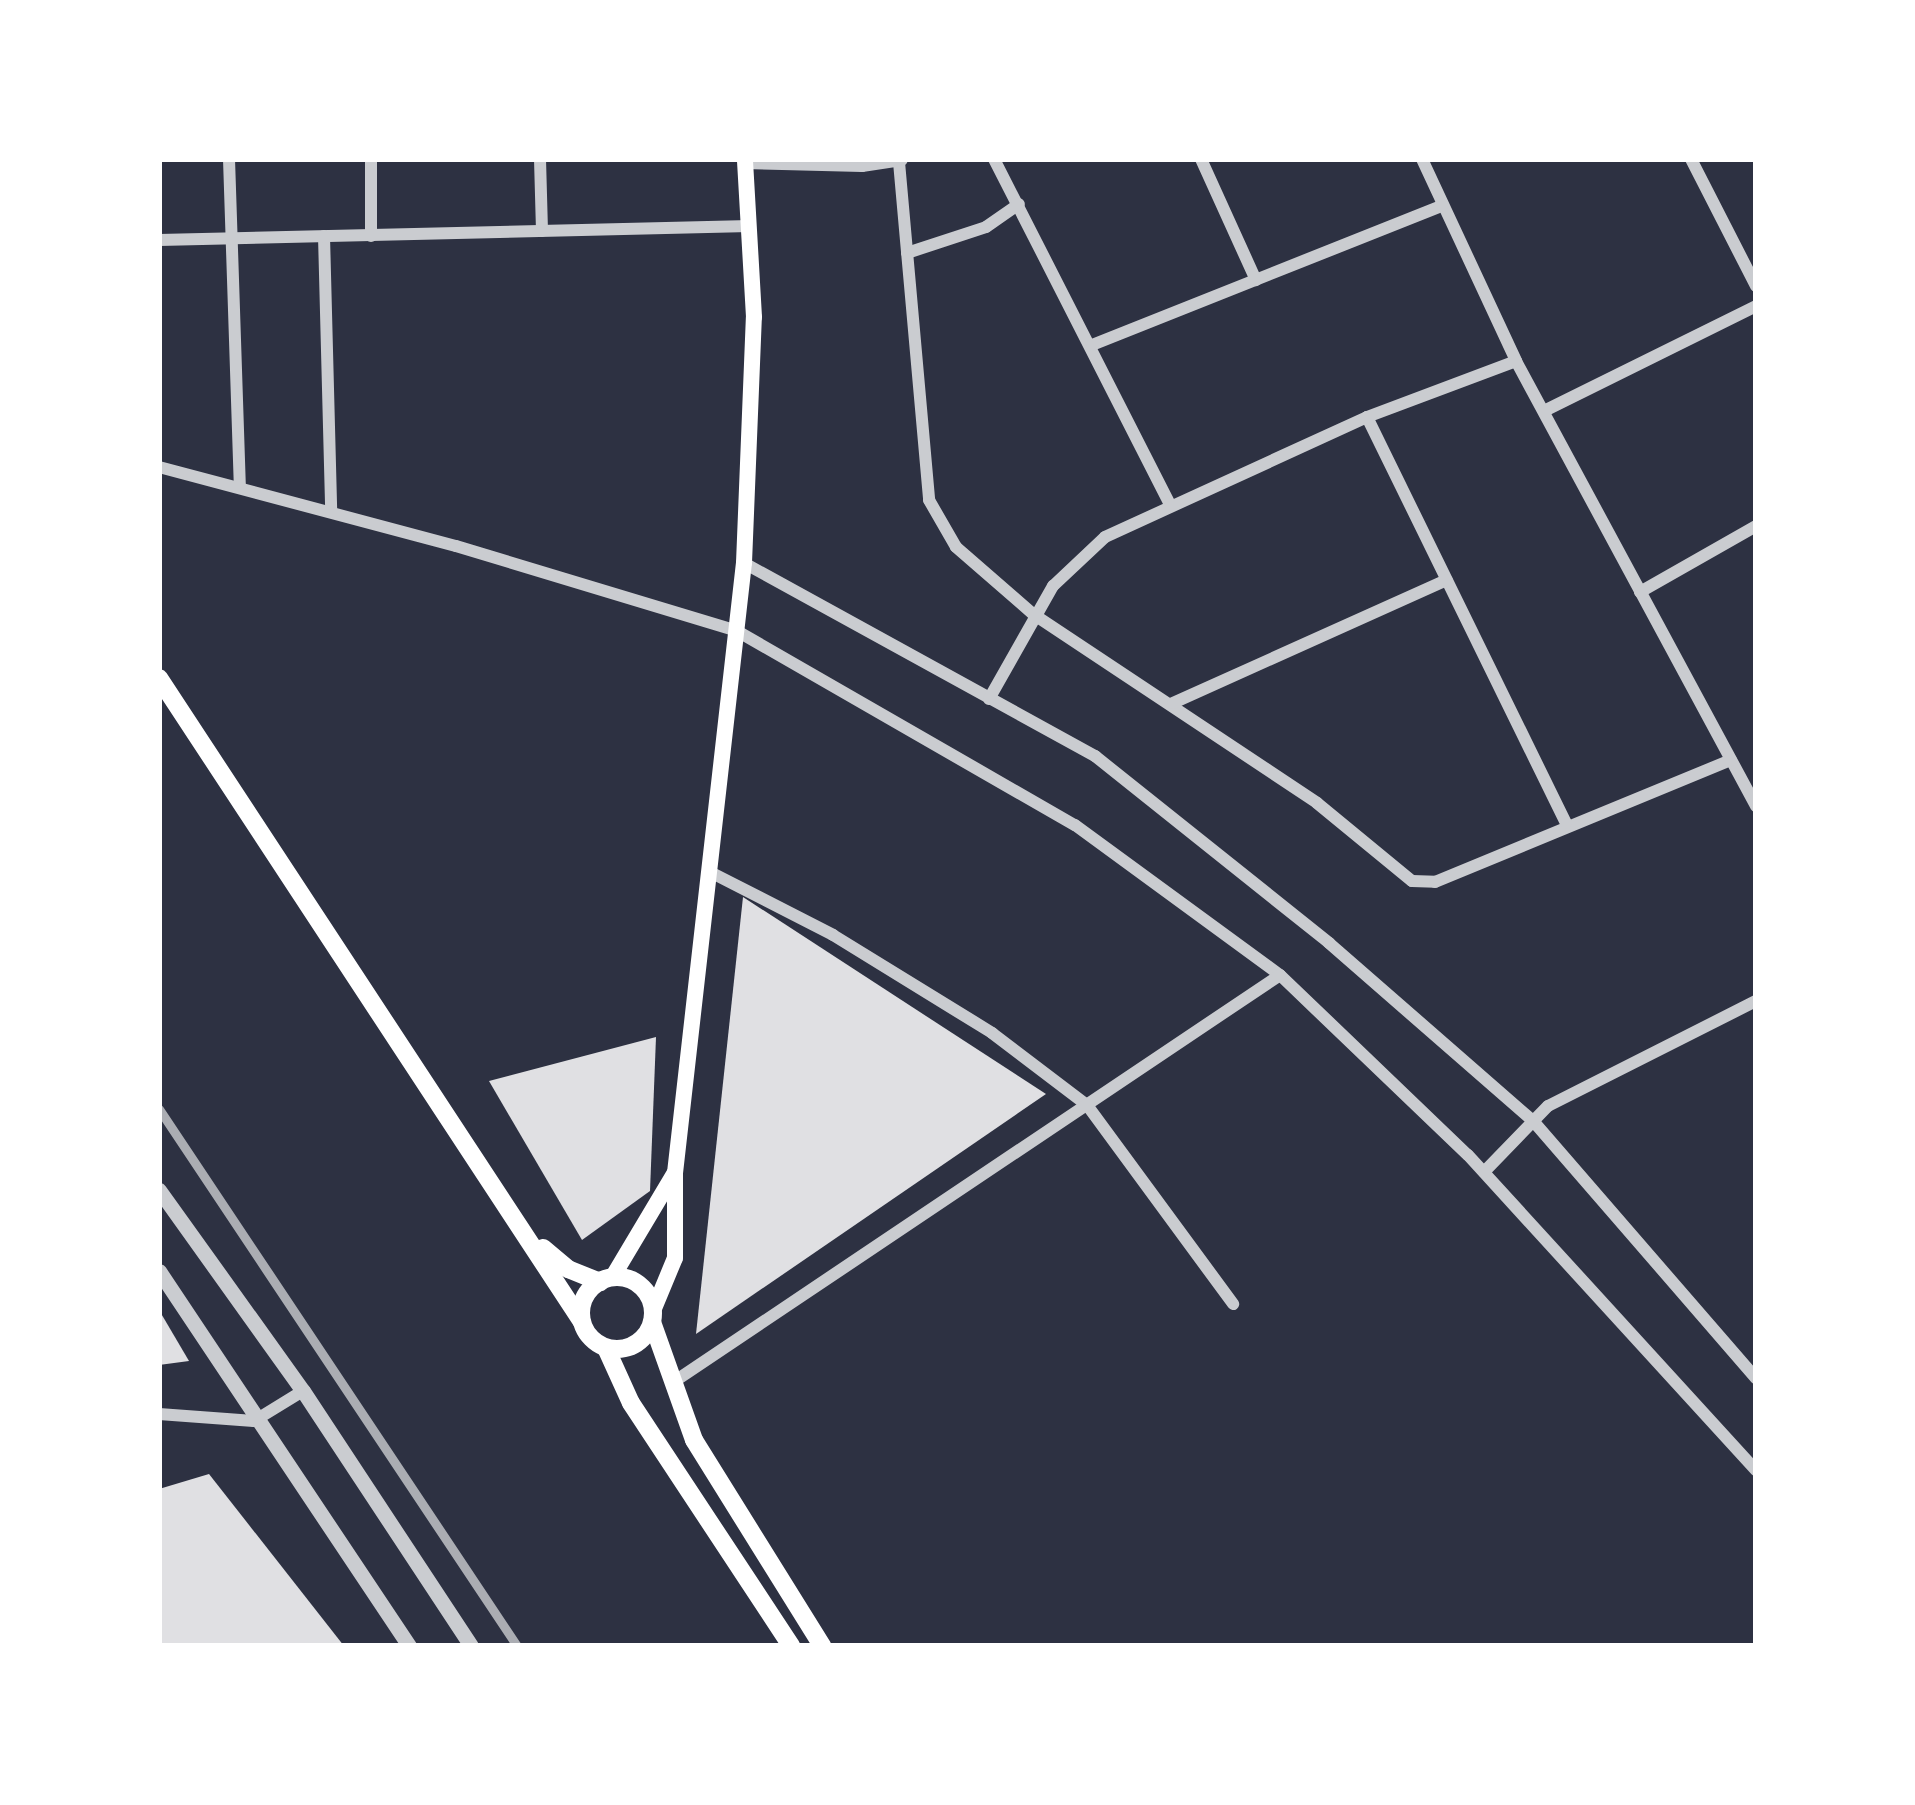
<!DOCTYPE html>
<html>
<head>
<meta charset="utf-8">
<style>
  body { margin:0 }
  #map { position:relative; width:1915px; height:1805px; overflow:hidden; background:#2d3142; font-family:"IBM Plex Sans",sans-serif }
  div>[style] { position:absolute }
  .building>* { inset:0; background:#e0e0e3 }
  .minor>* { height:12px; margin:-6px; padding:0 6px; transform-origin:6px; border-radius:6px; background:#caccd0 }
  .tertiary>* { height:15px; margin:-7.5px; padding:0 7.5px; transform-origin:7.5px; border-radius:7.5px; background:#caccd0 }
  .secondary>* { height:16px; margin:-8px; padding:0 8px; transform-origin:8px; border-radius:8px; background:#fff }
  .primary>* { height:18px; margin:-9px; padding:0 9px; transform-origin:9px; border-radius:9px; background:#fff }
  .primary>.ring { margin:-9px; padding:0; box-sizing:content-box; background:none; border:18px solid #fff; border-radius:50% }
  .rail>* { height:9px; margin:-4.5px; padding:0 4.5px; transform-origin:4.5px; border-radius:4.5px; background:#abadb3 }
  span { translate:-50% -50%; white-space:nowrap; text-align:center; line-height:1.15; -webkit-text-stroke:9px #fff; paint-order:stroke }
  .frame { position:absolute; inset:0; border:162px solid #fff; pointer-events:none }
</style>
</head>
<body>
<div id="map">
  <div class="building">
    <i style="clip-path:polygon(743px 897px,1046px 1094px,696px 1334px)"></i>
    <i style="clip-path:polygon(656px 1037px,650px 1191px,582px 1240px,489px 1081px)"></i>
    <i style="clip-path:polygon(159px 1310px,189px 1361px,159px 1365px)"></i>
    <i style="clip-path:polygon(209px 1474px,344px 1646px,159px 1646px,159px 1489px)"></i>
  </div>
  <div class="minor">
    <i style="left:229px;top:159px;width:328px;rotate:88.1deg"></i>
    <i style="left:371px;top:159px;width:77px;rotate:90deg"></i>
    <i style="left:540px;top:159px;width:72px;rotate:88.4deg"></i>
    <i style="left:994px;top:159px;width:386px;rotate:63deg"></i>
    <i style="left:1201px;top:159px;width:133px;rotate:65.6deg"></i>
    <i style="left:1422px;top:159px;width:223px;rotate:65deg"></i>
    <i style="left:1516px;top:361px;width:506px;rotate:61.66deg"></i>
    <i style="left:1691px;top:159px;width:143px;rotate:62.9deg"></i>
    <i style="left:899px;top:162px;width:339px;rotate:84.9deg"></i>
    <i style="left:929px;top:500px;width:54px;rotate:60.1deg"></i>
    <i style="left:956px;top:547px;width:102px;rotate:41deg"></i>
    <i style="left:1033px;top:614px;width:341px;rotate:33.6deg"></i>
    <i style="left:1317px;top:803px;width:123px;rotate:39.4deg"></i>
    <i style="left:1412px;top:881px;width:23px;rotate:2deg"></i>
    <i style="left:1435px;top:882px;width:320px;rotate:-22.4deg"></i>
    <i style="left:745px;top:163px;width:117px;rotate:1.5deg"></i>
    <i style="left:862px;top:166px;width:40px;rotate:-8.5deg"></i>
    <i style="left:324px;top:236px;width:275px;rotate:88.5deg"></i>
    <i style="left:159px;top:240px;width:591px;rotate:-1.36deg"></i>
    <i style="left:907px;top:253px;width:83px;rotate:-18.2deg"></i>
    <i style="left:986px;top:227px;width:40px;rotate:-34.9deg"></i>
    <i style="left:1092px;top:345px;width:377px;rotate:-21.7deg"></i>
    <i style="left:1544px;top:411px;width:237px;rotate:-26.3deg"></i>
    <i style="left:1367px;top:417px;width:452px;rotate:63.9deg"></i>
    <i style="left:159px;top:467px;width:307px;rotate:14.9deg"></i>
    <i style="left:456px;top:546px;width:294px;rotate:16.8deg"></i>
    <i style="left:737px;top:631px;width:390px;rotate:29.9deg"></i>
    <i style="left:1075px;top:825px;width:254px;rotate:36.2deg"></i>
    <i style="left:1280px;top:975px;width:260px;rotate:43.8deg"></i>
    <i style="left:1468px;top:1155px;width:427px;rotate:47.6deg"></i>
    <i style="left:744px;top:563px;width:401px;rotate:28.8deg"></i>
    <i style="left:1095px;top:756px;width:300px;rotate:38.6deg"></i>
    <i style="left:1329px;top:943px;width:272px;rotate:41.1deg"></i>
    <i style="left:1534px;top:1122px;width:339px;rotate:49.1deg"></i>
    <i style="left:1640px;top:592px;width:133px;rotate:-29.6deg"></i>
    <i style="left:989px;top:699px;width:130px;rotate:-60.5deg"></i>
    <i style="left:1053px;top:586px;width:71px;rotate:-43.3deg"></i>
    <i style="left:1105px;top:537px;width:288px;rotate:-24.6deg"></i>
    <i style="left:1367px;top:417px;width:159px;rotate:-20.6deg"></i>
    <i style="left:1173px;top:703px;width:300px;rotate:-24.2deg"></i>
    <i style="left:712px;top:873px;width:136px;rotate:27.1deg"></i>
    <i style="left:833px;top:935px;width:187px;rotate:31.6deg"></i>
    <i style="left:992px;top:1033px;width:119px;rotate:37.2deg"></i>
    <i style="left:1087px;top:1105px;width:247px;rotate:53.7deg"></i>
    <i style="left:1484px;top:1172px;width:92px;rotate:-45.9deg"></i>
    <i style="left:1548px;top:1106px;width:233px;rotate:-26.8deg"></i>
    <i style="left:672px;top:1383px;width:732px;rotate:-33.86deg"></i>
    <i style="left:159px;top:1414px;width:95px;rotate:4.2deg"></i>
    <i style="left:254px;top:1421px;width:57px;rotate:-31.5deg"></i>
  </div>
  <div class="tertiary">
    <i style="left:159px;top:1190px;width:247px;rotate:54.4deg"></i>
    <i style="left:303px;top:1391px;width:305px;rotate:56.6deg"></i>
    <i style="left:159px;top:1271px;width:451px;rotate:56.3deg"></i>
  </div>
  <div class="secondary">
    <i style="left:612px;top:1278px;width:121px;rotate:-59.2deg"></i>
    <i style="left:653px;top:1311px;width:57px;rotate:-67.5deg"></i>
    <i style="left:675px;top:1258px;width:85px;rotate:-90deg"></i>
    <i style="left:675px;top:1173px;width:614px;rotate:-83.55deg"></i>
    <i style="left:744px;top:563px;width:246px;rotate:-87.7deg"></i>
    <i style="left:754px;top:317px;width:158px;rotate:-93.3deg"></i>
  </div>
  <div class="primary">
    <i style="left:159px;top:678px;width:770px;rotate:56.7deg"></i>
    <i style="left:543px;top:1248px;width:33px;rotate:40deg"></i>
    <i style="left:568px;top:1269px;width:35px;rotate:22deg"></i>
    <i class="ring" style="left:581px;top:1277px;width:54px;height:54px"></i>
    <i style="left:652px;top:1322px;width:125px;rotate:70.4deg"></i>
    <i style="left:694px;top:1440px;width:243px;rotate:58.1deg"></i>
    <i style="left:606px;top:1348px;width:60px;rotate:65.6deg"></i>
    <i style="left:631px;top:1403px;width:291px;rotate:56.6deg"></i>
  </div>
  <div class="rail">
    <i style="left:159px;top:1109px;width:645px;rotate:56.31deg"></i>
  </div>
  <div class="frame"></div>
</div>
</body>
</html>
